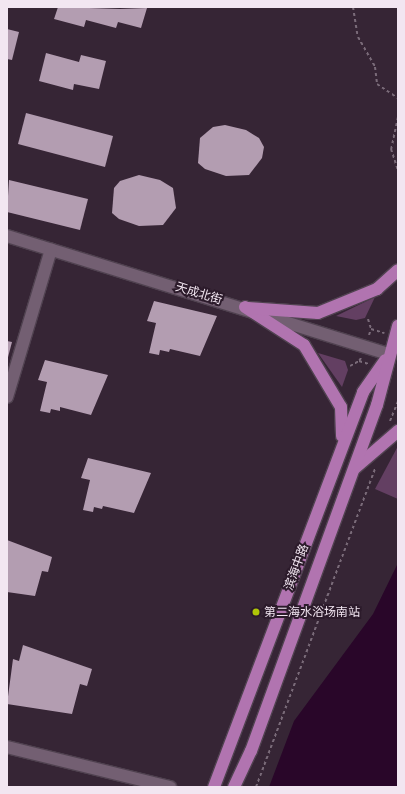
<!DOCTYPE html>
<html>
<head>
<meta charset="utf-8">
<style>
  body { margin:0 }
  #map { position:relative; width:405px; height:794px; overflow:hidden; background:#362535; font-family:Ubuntu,"Noto Sans SC",sans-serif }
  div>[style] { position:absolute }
  .green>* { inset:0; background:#633f62 }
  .water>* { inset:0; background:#290629 }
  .building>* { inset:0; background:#b39db1 }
  .path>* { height:2px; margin-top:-1px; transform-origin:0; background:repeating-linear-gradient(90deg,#7a6b79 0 3px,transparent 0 6px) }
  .roads { filter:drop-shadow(1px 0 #504250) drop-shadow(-1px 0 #504250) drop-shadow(0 1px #504250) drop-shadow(0 -1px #504250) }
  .street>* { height:12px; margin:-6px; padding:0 6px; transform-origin:6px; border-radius:6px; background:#735f72 }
  .primary>* { height:12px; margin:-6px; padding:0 6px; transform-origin:6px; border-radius:6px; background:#b174b0 }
  .dots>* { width:11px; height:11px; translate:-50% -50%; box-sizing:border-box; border:2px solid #2c1b2b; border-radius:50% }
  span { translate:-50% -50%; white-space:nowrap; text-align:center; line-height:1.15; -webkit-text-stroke:4px #2c1b2b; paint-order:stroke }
  .street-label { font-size:12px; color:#f2e6f1 }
  .poi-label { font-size:12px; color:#f2e6f1 }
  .left { translate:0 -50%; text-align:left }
  .frame { position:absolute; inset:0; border:8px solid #f2e6f1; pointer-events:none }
</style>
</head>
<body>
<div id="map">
  <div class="green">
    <i style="clip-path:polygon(375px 297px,365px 318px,356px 320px,336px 316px)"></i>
    <i style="clip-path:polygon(318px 353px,345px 361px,348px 370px,342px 387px)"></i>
    <i style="clip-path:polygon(398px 446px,398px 499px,375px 489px)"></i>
  </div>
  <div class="water">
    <i style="clip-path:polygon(398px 563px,398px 787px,269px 787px,294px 721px,373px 614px)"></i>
  </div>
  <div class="building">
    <i style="clip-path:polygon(58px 7px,120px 9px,147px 8px,141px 28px,118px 22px,116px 28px,86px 20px,84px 27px,54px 19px)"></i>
    <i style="clip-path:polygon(7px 29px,19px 32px,12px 60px,7px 59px)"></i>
    <i style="clip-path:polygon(46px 53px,79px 62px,81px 55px,106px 61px,99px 89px,74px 84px,73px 90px,39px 81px)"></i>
    <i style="clip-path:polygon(26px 113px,113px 136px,105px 167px,18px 144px)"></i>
    <i style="clip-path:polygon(225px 125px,246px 130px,259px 138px,264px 147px,262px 158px,249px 175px,226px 176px,205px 169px,198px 163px,200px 138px,213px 127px)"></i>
    <i style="clip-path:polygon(139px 175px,160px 180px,173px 188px,176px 208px,163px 225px,139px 226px,119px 219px,112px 213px,114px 188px,120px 181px)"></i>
    <i style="clip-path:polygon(9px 180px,88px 199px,80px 230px,7px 212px)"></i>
    <i style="clip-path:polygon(154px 301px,217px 316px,200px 356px,170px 349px,169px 352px,160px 350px,159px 355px,149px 353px,156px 323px,147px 321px)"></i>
    <i style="clip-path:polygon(7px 341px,12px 342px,7px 361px)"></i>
    <i style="clip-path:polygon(45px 360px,108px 375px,91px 415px,60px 407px,60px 411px,51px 409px,50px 413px,40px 411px,47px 382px,38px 380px)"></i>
    <i style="clip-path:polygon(88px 458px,151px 473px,134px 513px,103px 506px,102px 509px,94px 507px,93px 512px,83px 510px,90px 480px,81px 478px)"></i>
    <i style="clip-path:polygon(7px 540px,52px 557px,48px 572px,42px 571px,35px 596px,7px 592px)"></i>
    <i style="clip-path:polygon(23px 645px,92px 669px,87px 686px,80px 684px,72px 714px,7px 704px,13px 659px,19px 661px)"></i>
  </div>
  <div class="path">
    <i style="left:353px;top:7px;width:30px;rotate:81deg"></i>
    <i style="left:358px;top:37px;width:34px;rotate:60deg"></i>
    <i style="left:375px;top:67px;width:17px;rotate:83deg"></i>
    <i style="left:377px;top:84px;width:25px;rotate:34deg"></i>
    <i style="left:398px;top:117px;width:33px;rotate:102deg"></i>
    <i style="left:391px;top:149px;width:22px;rotate:72deg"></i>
    <i style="left:368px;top:319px;width:10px;rotate:73deg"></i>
    <i style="left:369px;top:335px;width:6px;rotate:-72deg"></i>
    <i style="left:371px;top:329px;width:14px;rotate:17deg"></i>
    <i style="left:361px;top:358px;width:4px;rotate:124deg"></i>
    <i style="left:359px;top:361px;width:10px;rotate:17deg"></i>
    <i style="left:350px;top:366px;width:10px;rotate:-29deg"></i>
    <i style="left:390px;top:421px;width:22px;rotate:-68deg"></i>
    <i style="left:256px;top:787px;width:340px;rotate:-69.5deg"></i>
  </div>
  <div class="roads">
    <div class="street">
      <i style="left:7px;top:236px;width:400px;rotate:17.2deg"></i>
      <i style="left:7px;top:397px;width:154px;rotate:-73.4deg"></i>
      <i style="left:7px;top:747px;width:168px;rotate:13.8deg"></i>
    </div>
    <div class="primary">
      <i style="left:245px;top:307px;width:70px;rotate:32.8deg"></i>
      <i style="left:304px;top:345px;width:72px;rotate:59.2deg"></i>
      <i style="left:341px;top:407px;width:29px;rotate:88deg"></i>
      <i style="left:248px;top:308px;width:70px;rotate:4.1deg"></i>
      <i style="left:318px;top:313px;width:64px;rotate:-22.1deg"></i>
      <i style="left:377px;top:289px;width:28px;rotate:-42deg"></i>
      <i style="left:355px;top:468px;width:57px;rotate:-40.7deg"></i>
      <i style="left:214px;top:787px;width:422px;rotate:-69.3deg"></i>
      <i style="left:363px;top:392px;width:39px;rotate:-55deg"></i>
      <i style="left:234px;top:787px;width:40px;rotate:-65deg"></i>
      <i style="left:251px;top:751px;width:368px;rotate:-70deg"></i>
      <i style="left:377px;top:405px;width:82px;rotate:-75.1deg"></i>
    </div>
  </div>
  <div class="dots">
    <i style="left:256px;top:612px;background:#afc507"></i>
  </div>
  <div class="street-label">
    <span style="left:199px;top:293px;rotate:17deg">天成北街</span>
    <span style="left:296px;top:567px;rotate:-70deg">滨海中路</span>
  </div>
  <div class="poi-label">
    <span class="left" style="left:264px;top:612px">第二海水浴场南站</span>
  </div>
  <div class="frame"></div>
</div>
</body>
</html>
